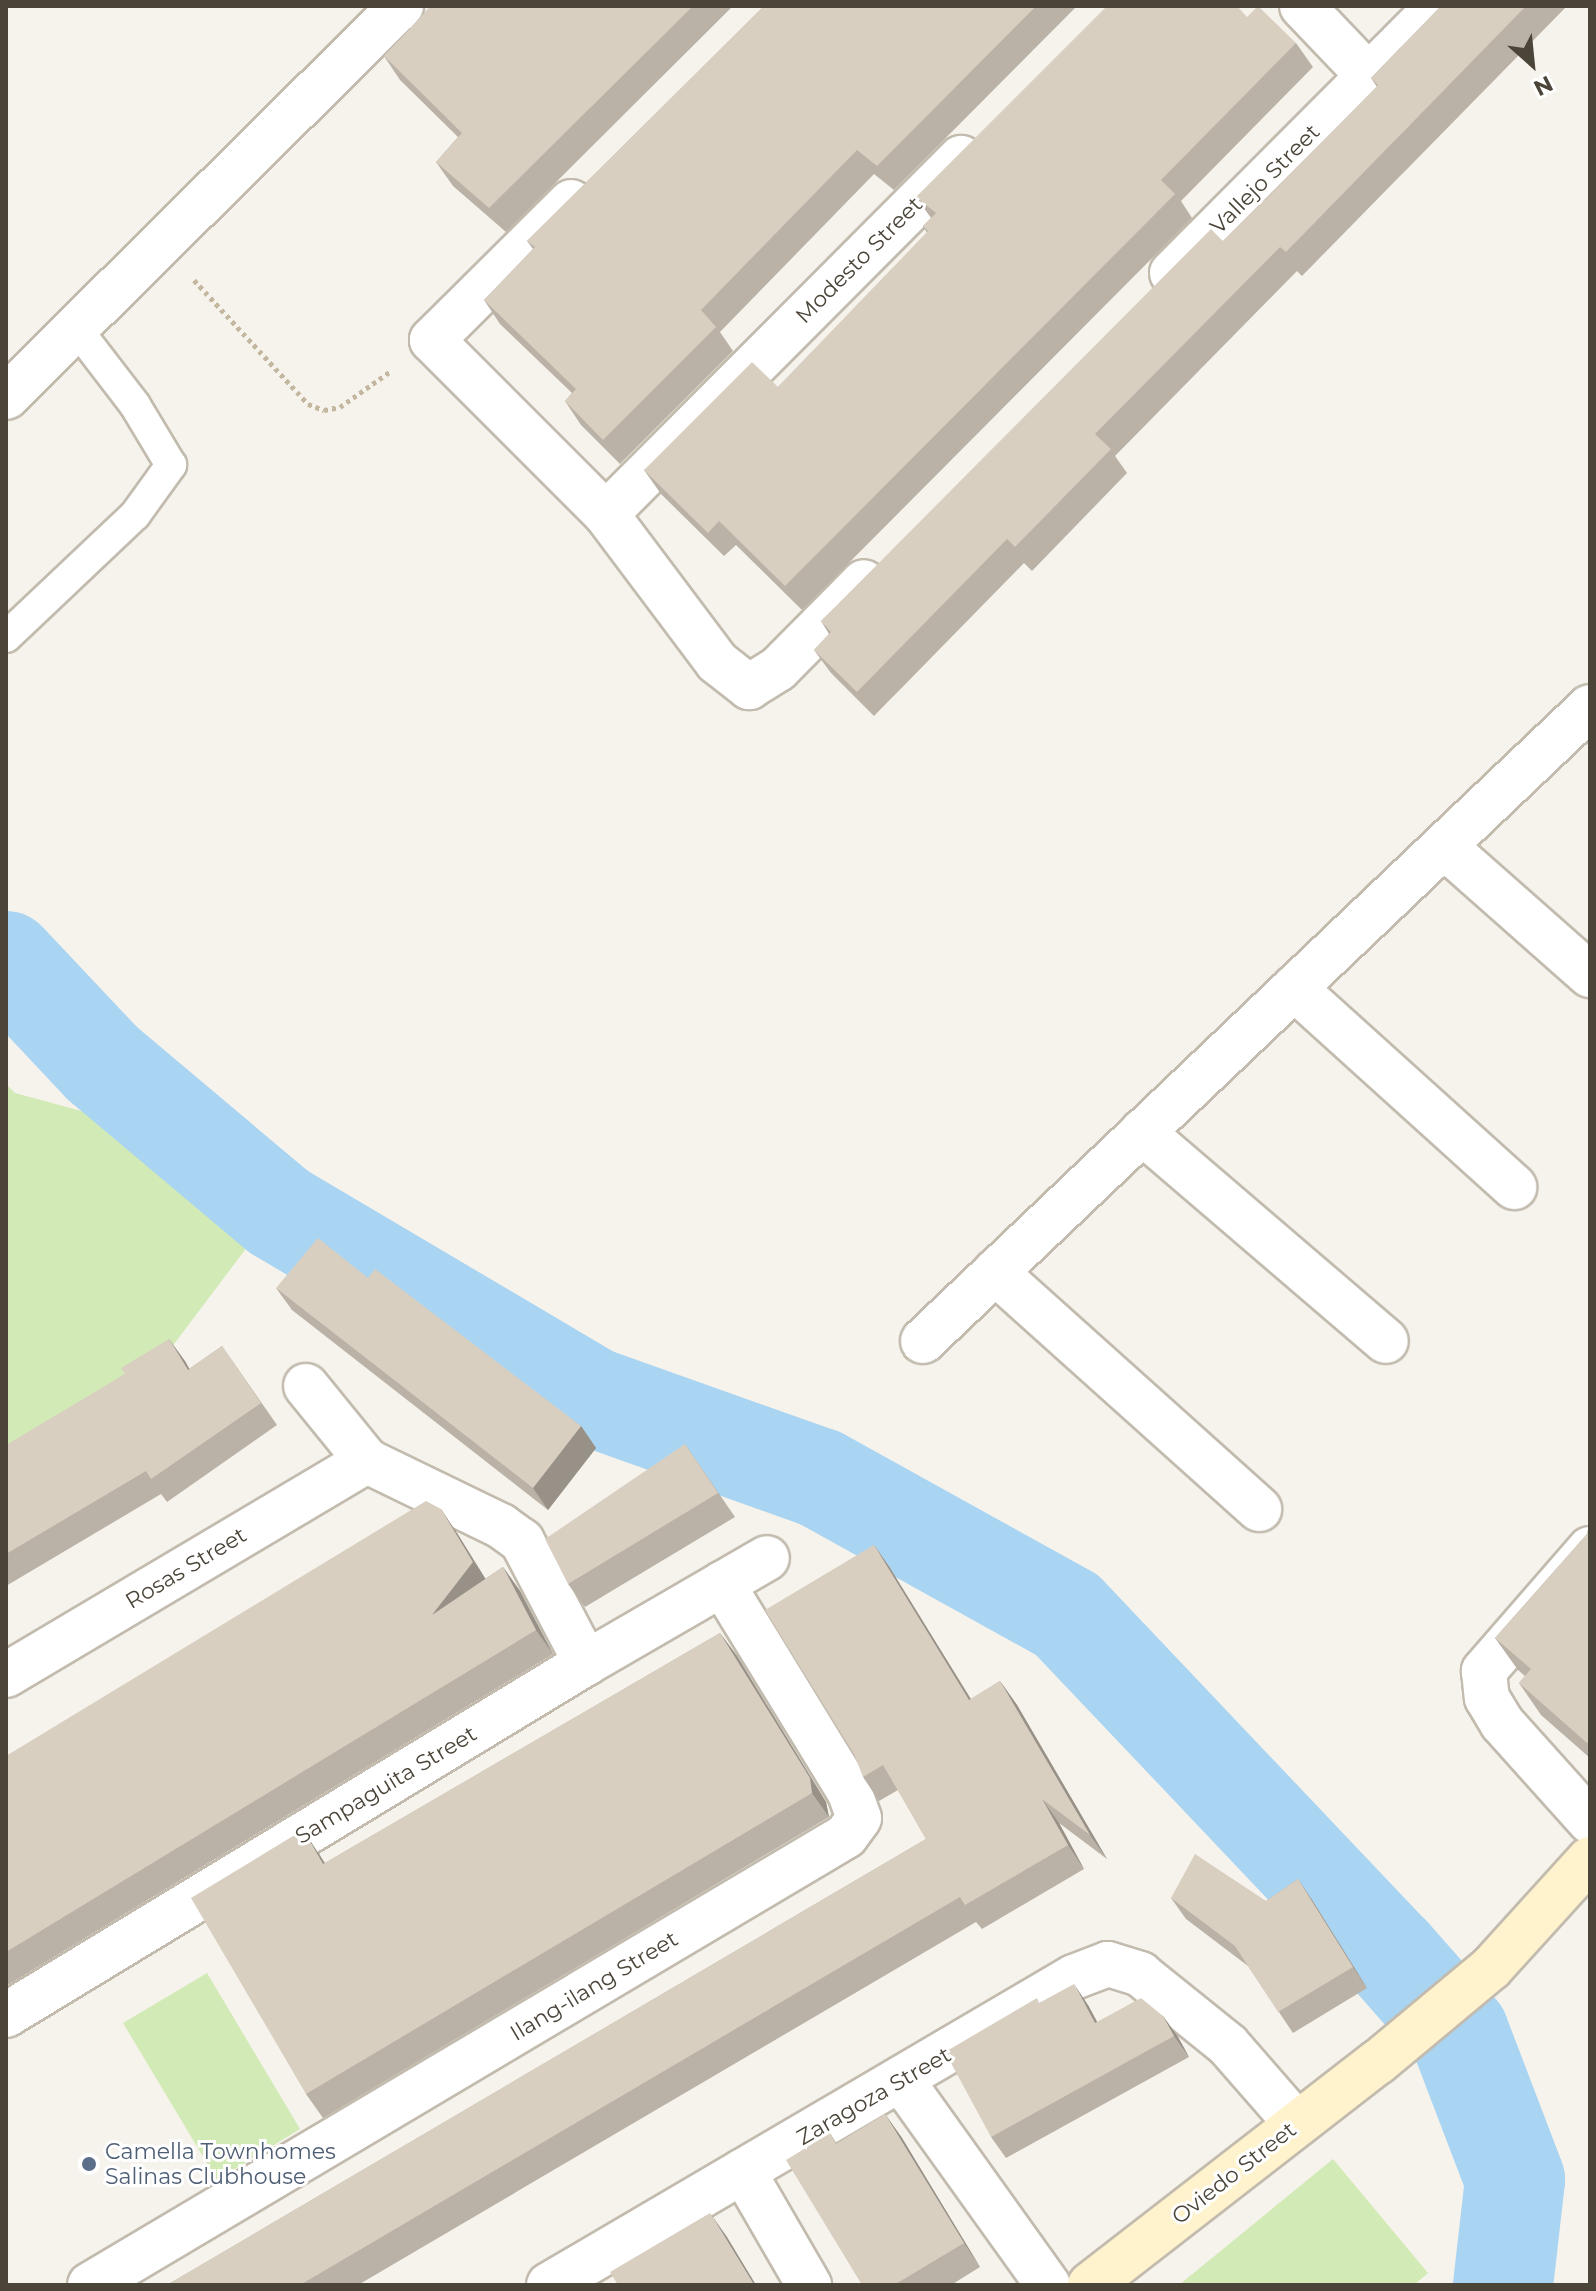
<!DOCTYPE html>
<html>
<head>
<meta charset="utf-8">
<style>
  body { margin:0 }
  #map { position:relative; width:1596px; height:2291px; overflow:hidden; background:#f6f3ec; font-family:Montserrat,sans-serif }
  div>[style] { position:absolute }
  .green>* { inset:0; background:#d2eab5 }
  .river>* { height:100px; margin:-50px; padding:0 50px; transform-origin:50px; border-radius:50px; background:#a9d4f2 }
  .path>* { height:5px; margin-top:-2.5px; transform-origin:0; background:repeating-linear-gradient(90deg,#c4b79f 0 4px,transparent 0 8px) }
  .roads { filter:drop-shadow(2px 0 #c2bbae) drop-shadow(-2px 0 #c2bbae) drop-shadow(0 2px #c2bbae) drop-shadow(0 -2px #c2bbae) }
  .lane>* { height:30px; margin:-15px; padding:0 15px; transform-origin:15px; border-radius:15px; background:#fff }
  .street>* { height:44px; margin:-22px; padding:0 22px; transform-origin:22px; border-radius:22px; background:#fff }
  .secondary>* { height:44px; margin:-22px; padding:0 22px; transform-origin:22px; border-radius:22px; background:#fff3cd }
  .wall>* { inset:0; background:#bab2a6 }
  .shaded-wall>* { inset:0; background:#979187 }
  .building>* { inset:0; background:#d8cfc1 }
  .dots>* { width:22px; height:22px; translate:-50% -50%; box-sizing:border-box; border:4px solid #fff; border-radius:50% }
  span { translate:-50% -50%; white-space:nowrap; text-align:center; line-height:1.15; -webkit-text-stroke:6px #fff; paint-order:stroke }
  .street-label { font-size:22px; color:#4b4439 }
  .service-label { font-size:22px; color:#4e5e75 }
  .left { translate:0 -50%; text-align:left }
  .frame { position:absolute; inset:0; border:8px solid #4b4439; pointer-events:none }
  .north { position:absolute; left:1492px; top:24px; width:80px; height:80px; -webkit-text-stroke:6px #fff; paint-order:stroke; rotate:153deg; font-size:22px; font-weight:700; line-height:32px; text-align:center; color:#4b4439 }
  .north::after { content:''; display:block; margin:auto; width:28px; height:36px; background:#4b4439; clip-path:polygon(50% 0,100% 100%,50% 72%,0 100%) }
</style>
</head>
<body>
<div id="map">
  <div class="green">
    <i style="clip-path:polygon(6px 1084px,15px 1093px,148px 1129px,213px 1099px,355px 1236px,326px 1254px,260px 1230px,171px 1348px,6px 1457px)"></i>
    <i style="clip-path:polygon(207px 1973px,300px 2129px,217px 2180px,123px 2023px)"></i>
    <i style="clip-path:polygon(1333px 2159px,1428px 2273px,1414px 2285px,1179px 2285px)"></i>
  </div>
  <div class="river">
    <i style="left:6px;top:961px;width:140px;rotate:46.7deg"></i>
    <i style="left:102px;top:1063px;width:231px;rotate:40.1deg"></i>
    <i style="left:279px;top:1212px;width:364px;rotate:30.6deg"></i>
    <i style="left:592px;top:1397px;width:242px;rotate:19.6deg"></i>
    <i style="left:820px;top:1478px;width:282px;rotate:29deg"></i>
    <i style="left:1067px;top:1615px;width:470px;rotate:46.5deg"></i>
    <i style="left:1391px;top:1956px;width:103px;rotate:48.6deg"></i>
    <i style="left:1459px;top:2033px;width:157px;rotate:69.1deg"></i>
    <i style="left:1515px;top:2180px;width:106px;rotate:96.5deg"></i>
  </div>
  <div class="path">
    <i style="left:194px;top:280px;width:168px;rotate:47.4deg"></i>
    <i style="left:308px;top:404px;width:17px;rotate:21deg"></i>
    <i style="left:324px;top:410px;width:16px;rotate:-11deg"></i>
    <i style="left:340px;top:407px;width:64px;rotate:-35.4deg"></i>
  </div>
  <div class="roads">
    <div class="lane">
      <i style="left:6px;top:637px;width:178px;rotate:-43.4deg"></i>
      <i style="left:135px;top:515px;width:62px;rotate:-54.2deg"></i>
      <i style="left:171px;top:465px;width:70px;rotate:-121deg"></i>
      <i style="left:135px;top:405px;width:97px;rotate:-127.5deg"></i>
    </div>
    <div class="street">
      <i style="left:1302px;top:6px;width:95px;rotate:46.3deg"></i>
      <i style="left:571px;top:202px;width:196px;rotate:135.2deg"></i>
      <i style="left:432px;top:340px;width:246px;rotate:45deg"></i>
      <i style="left:606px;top:514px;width:185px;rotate:53.1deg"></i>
      <i style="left:717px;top:662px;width:41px;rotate:38deg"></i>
      <i style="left:749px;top:687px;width:34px;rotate:-32deg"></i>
      <i style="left:778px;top:669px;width:122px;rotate:-45.3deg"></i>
      <i style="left:1172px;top:273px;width:377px;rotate:-45.1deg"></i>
      <i style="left:6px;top:397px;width:556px;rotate:-44.71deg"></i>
      <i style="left:606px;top:514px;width:503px;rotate:-45.08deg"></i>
      <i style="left:1444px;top:846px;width:195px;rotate:41.5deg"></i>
      <i style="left:1294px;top:988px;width:297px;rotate:42.1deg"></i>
      <i style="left:1142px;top:1132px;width:321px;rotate:40.6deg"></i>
      <i style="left:995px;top:1272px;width:355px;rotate:41.9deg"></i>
      <i style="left:923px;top:1341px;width:920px;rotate:-43.55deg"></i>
      <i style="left:306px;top:1386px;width:97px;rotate:50.9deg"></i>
      <i style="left:367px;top:1461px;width:149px;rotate:25.9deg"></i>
      <i style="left:501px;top:1526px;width:26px;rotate:36deg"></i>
      <i style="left:522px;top:1541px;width:138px;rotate:62.3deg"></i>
      <i style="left:1590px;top:1549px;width:162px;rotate:131deg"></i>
      <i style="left:1484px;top:1671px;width:27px;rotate:84deg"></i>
      <i style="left:1487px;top:1698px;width:29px;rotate:59deg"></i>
      <i style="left:1502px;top:1723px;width:132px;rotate:48.1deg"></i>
      <i style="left:6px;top:1675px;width:420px;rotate:-30.7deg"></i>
      <i style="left:6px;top:2015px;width:678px;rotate:-31.25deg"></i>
      <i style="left:586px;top:1663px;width:209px;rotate:-30.1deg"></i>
      <i style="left:902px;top:2081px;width:251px;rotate:54.4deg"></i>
      <i style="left:743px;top:2171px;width:132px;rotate:59.9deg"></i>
      <i style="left:90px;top:2285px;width:879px;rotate:-30.71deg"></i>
      <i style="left:846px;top:1836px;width:22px;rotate:-54deg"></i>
      <i style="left:859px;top:1818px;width:29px;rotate:-110deg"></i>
      <i style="left:849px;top:1791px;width:243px;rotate:-121.5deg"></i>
      <i style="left:549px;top:2285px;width:609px;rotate:-30.4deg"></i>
      <i style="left:1074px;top:1977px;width:36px;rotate:-21deg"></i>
      <i style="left:1108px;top:1964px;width:34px;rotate:17deg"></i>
      <i style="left:1140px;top:1974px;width:113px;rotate:38.9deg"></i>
      <i style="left:1228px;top:2045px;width:105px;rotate:48.9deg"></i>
    </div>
    <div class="secondary">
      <i style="left:1090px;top:2285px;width:364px;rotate:-37.8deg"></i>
      <i style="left:1378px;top:2062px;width:147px;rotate:-39.8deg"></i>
      <i style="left:1491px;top:1968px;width:147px;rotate:-47.8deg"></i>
    </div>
  </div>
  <div class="wall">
    <i style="clip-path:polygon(431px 6px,733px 6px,506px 232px,453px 186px,436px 162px,458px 137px,400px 80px,384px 56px)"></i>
    <i style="clip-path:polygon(764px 6px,1077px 6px,894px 190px,874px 174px,720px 332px,733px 351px,620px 464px,581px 425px,565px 401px,572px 393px,500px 324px,484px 300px,533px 249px,527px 241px)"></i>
    <i style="clip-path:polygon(1441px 6px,1567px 6px,1302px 276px,1297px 271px,1115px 456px,1127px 473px,1032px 571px,1024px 563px,874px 716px,831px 673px,814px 650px,829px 634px,821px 621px,1223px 241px,1377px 87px,1371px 78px)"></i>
    <i style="clip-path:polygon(1247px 17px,1296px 43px,1313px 67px,1181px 201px,1192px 218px,802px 610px,736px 545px,724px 556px,661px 494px,644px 470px,778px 387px,927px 233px,923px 226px,931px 218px,916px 197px)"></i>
    <i style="clip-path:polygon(368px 1278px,581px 1426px,596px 1448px,548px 1510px,292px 1310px,276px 1288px)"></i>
    <i style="clip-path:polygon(169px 1339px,189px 1369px,222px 1346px,277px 1425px,167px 1502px,161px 1494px,6px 1586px,6px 1452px,125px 1374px)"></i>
    <i style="clip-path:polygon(685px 1444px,735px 1517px,585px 1607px,568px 1584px)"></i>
    <i style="clip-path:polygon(1590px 1521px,1590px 1758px,1541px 1715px,1519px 1683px,1525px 1676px,1518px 1670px,1495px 1638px,1587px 1534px)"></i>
    <i style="clip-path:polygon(457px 1533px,485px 1579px,503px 1567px,520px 1591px,553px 1654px,6px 1986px,6px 1756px)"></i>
    <i style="clip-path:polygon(874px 1545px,890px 1568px,971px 1699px,1000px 1681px,1017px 1705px,1107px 1859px,1059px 1823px,1084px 1869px,982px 1929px,976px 1922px,358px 2285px,167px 2285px,926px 1839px,898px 1790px,879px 1801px,863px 1777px)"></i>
    <i style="clip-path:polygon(720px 1633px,737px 1656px,826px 1802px,829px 1817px,323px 2118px,306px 2094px,319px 1854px,325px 1863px)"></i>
    <i style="clip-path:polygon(1298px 1879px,1312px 1900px,1367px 1988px,1293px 2033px,1248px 1966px,1186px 1919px,1171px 1898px,1266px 1901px)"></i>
    <i style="clip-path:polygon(1040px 2002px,1088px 2005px,1097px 2022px,1163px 2016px,1178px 2037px,1189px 2057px,1006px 2158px,991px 2137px)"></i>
    <i style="clip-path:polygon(885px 2114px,902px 2138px,980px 2267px,951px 2285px,862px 2285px,830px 2133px,837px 2144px)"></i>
  </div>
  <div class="shaded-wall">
    <i style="clip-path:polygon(169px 1339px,185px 1361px,203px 1393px,188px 1370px)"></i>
    <i style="clip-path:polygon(581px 1426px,596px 1448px,548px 1510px,533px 1488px)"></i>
    <i style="clip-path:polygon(441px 1509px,457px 1533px,490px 1586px,432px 1615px)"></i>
    <i style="clip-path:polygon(874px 1545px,890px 1568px,986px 1724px,969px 1700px)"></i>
    <i style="clip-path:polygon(503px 1567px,520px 1591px,553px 1654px,536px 1630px)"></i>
    <i style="clip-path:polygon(720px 1633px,737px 1656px,826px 1802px,829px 1817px,812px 1793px)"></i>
    <i style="clip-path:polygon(1000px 1681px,1017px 1705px,1107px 1859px,1090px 1835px)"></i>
    <i style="clip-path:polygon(1042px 1799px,1059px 1823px,1084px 1869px,1068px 1845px)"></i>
    <i style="clip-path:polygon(303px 1830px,319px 1854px,340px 1888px,323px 1864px)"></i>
    <i style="clip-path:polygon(1298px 1879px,1312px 1900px,1367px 1988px,1353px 1967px)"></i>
    <i style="clip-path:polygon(1074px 1984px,1088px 2005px,1109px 2044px,1095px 2023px)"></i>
    <i style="clip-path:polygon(1163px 2016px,1178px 2037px,1189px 2057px,1174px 2036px)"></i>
    <i style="clip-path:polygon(885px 2114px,902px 2138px,980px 2267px,964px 2243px)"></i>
    <i style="clip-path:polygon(710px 2213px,727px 2237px,756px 2285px,754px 2285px)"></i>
  </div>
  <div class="building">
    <i style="clip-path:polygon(431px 6px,693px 6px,489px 208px,436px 162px,462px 133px,384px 56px)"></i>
    <i style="clip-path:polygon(764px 6px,1036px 6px,877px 166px,857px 150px,701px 310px,716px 327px,603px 440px,565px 401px,576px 389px,484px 300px,535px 247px,527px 241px)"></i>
    <i style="clip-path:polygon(1107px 6px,1237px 6px,1247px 17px,1258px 6px,1296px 43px,1161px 180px,1175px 194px,785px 586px,719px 521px,708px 533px,644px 470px,752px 362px,778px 387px,928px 231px,923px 226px,936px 213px,916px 197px)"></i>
    <i style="clip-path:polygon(1441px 6px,1526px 6px,1286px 252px,1280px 247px,1095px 434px,1111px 449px,1015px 547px,1007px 539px,857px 692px,814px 650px,831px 632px,821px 621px,1211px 229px,1223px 241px,1272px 193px,1378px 85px,1371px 78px)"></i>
    <i style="clip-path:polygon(318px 1238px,368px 1278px,375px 1269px,581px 1426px,533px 1488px,276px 1288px)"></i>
    <i style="clip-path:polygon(169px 1339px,188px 1370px,222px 1346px,261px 1403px,151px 1479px,146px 1471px,6px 1554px,6px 1452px,8px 1451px,6px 1445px,125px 1374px,121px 1368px)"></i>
    <i style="clip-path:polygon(685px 1444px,718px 1493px,568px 1584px,545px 1539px)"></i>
    <i style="clip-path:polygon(426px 1501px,441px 1509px,473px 1562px,432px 1615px,503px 1567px,536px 1630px,6px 1952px,6px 1756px)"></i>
    <i style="clip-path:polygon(1590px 1521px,1590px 1740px,1587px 1743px,1519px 1683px,1531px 1669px,1495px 1638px,1587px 1534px)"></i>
    <i style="clip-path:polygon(874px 1545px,969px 1700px,1000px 1681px,1090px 1835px,1042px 1799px,1068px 1845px,965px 1905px,960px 1897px,300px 2285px,167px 2285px,926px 1839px,883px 1765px,863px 1777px,854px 1754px,765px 1610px)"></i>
    <i style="clip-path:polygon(720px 1633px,810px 1778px,812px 1793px,306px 2094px,191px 1898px,303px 1830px,323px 1864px)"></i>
    <i style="clip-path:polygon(1195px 1854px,1266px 1901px,1298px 1879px,1353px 1967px,1278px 2012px,1235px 1946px,1171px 1898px)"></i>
    <i style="clip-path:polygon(1074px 1984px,1095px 2023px,1141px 1998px,1163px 2016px,1174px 2036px,991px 2137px,945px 2052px,1037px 1998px,1039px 2003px)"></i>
    <i style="clip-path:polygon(885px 2114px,964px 2243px,894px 2285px,862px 2285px,786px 2160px,830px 2133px,836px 2144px)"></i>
    <i style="clip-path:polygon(710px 2213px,754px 2285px,618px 2285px,610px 2272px)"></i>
  </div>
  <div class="dots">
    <i style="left:89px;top:2164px;background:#5c6f8a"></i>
  </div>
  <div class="street-label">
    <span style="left:1265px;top:179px;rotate:-45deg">Vallejo Street</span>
    <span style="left:859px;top:260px;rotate:-45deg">Modesto Street</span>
    <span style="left:186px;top:1568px;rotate:-31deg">Rosas Street</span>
    <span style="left:386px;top:1785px;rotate:-31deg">Sampaguita Street</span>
    <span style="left:594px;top:1986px;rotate:-31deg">Ilang-ilang Street</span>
    <span style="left:874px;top:2096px;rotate:-30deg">Zaragoza Street</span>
    <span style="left:1234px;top:2173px;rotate:-38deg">Oviedo Street</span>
  </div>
  <div class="service-label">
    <span class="left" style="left:105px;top:2164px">Camella Townhomes<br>Salinas Clubhouse</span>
  </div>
  <div class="frame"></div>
  <div class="north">N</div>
</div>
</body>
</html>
